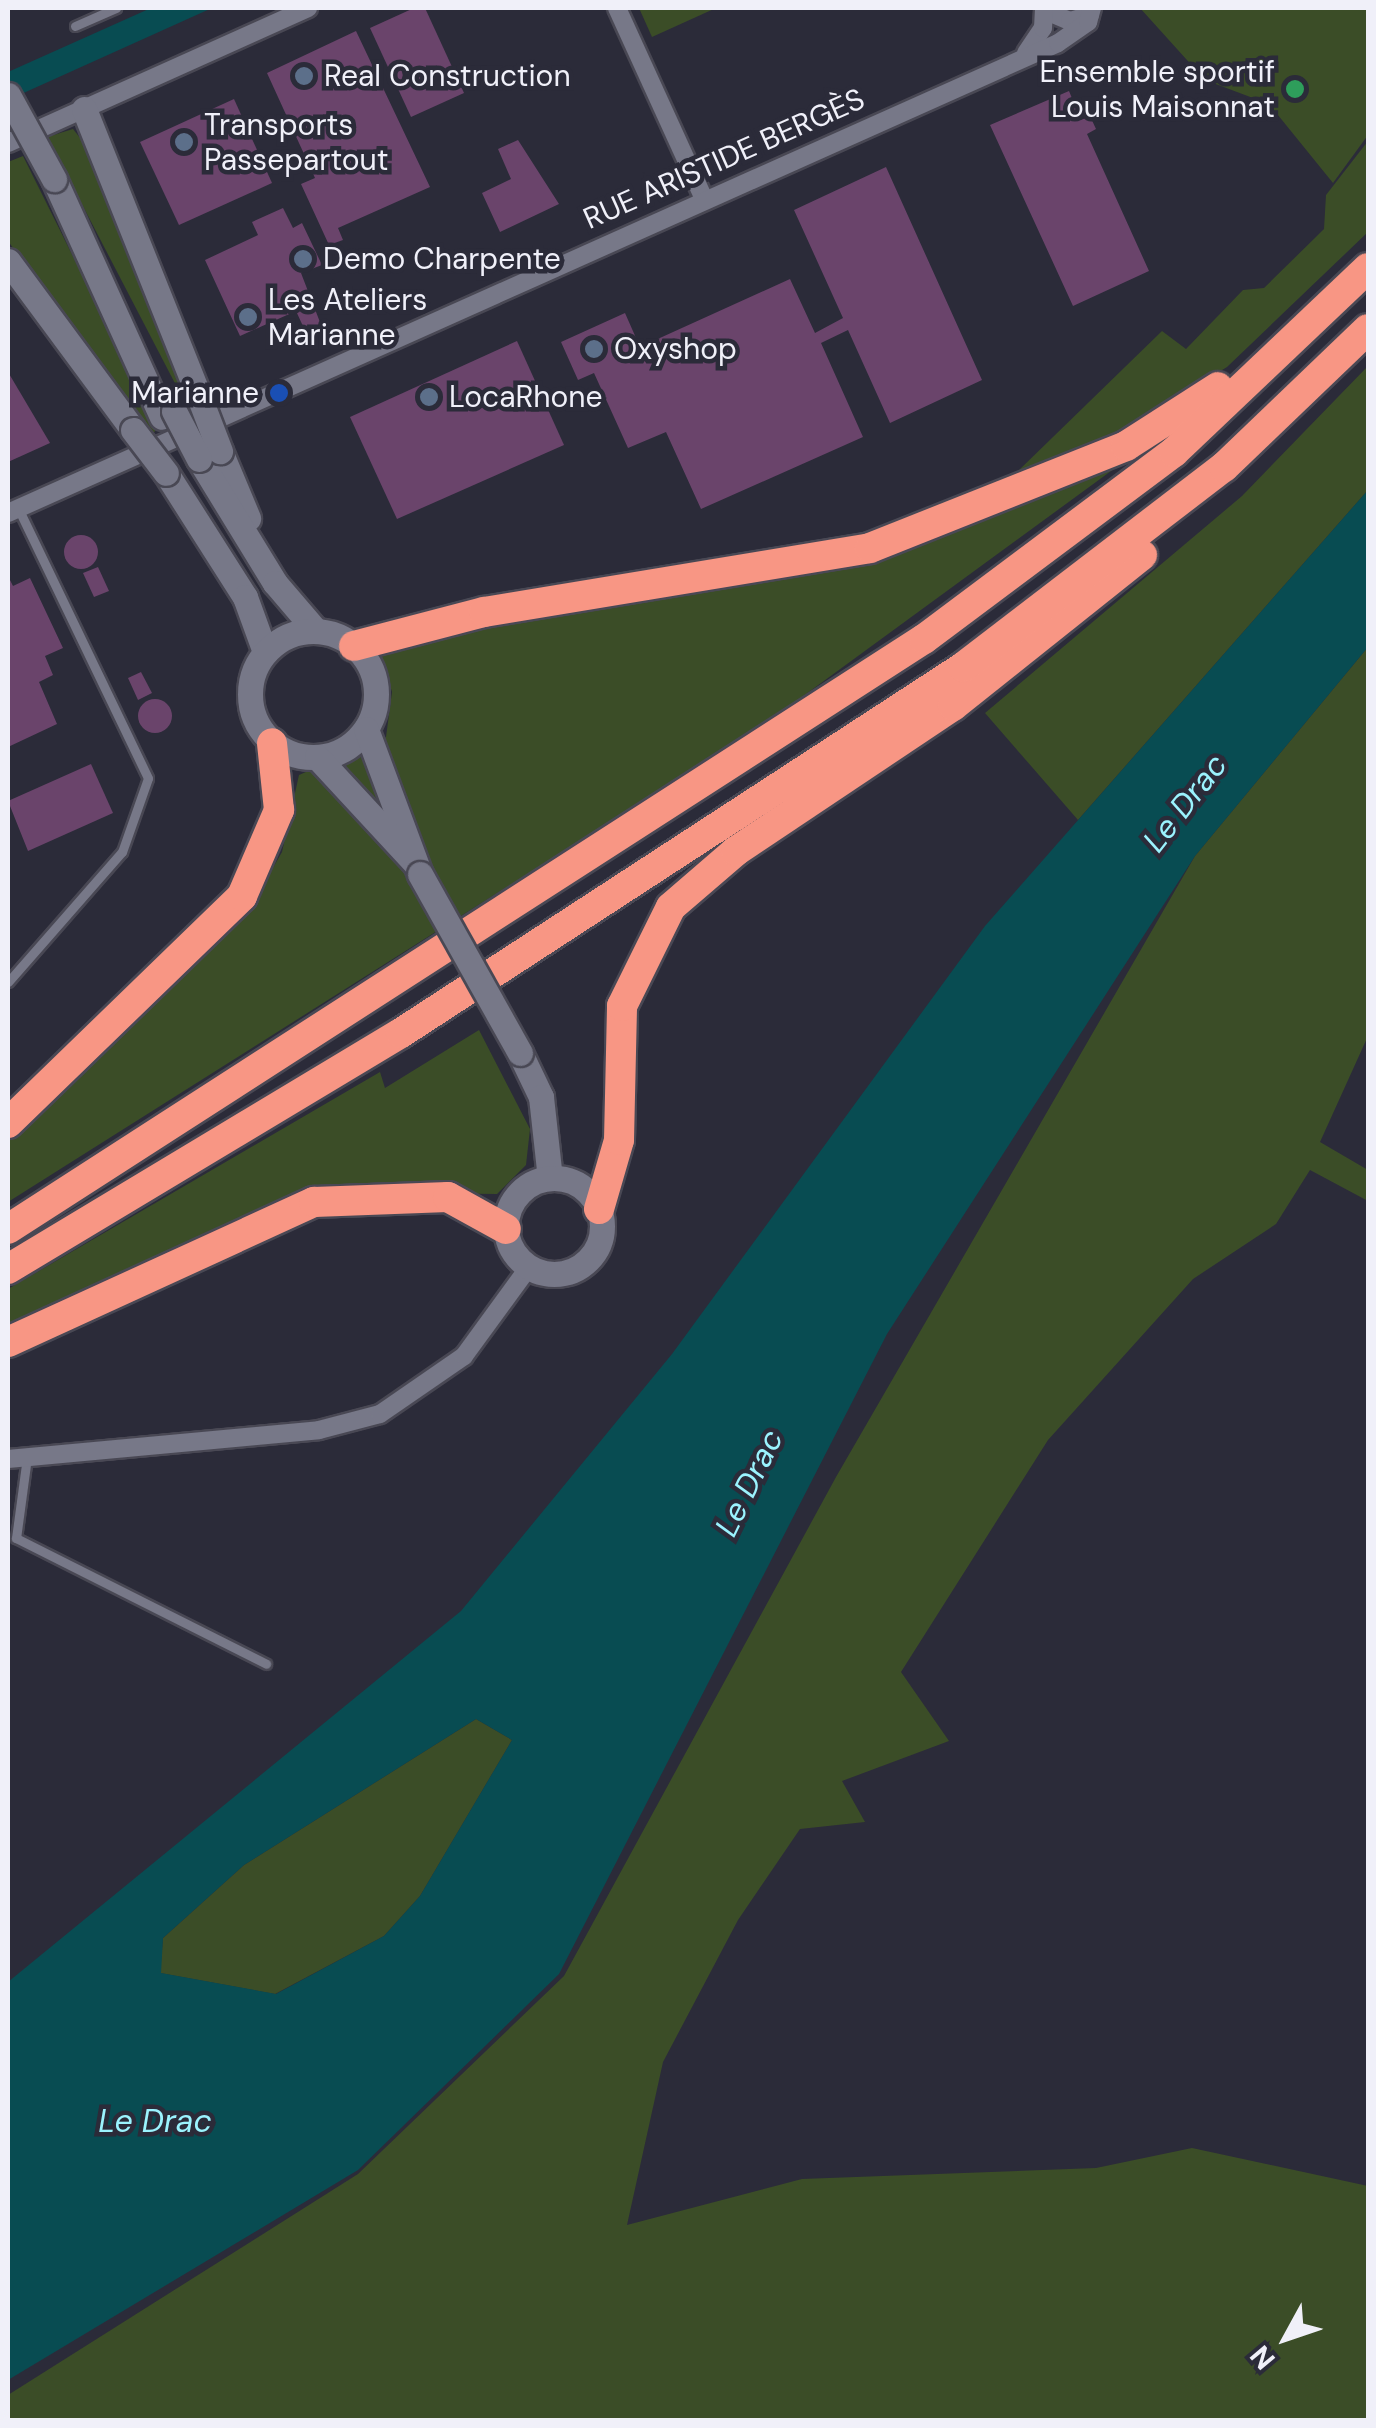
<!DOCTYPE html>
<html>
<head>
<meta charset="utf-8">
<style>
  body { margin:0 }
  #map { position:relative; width:1376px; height:2428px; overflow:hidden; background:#2b2b39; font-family:"DM Sans",sans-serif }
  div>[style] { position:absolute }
  .green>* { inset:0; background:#3b4d27 }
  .water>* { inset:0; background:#084c52 }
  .building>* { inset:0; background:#6a446b }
  .round { border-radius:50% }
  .roads { filter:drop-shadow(2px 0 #494854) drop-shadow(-2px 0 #494854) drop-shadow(0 2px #494854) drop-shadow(0 -2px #494854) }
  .lane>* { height:9px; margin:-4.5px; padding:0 4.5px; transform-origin:4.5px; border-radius:4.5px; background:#777888 }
  .street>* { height:18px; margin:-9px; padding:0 9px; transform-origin:9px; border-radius:9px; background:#777888 }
  .secondary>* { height:25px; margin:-12.5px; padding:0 12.5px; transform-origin:12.5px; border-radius:12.5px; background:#777888 }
  .secondary>.ring { margin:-12.5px; padding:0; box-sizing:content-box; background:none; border:25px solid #777888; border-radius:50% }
  .highway>* { height:30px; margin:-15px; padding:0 15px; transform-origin:15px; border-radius:15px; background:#f89684 }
  .bridges { filter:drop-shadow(2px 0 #494854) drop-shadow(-2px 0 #494854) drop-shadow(0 2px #494854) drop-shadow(0 -2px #494854) }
  .secondary-bridge>* { height:25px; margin:-12.5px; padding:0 12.5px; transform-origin:12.5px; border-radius:12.5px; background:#777888 }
  .dots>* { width:28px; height:28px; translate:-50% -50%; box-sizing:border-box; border:5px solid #2b2b39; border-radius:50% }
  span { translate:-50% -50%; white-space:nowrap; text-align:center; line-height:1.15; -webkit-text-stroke:9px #2b2b39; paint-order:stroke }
  .poi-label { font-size:30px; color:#f0f0f9 }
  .right { translate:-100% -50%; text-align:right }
  .left { translate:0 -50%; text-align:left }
  .street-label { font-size:30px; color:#f0f0f9 }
  .water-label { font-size:32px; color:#9bf3fe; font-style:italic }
  .frame { position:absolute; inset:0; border:10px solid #f0f0f9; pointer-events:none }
  .north { position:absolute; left:1236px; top:2288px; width:100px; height:100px; -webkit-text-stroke:8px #2b2b39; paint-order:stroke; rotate:230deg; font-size:28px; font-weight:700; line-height:40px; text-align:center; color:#f0f0f9 }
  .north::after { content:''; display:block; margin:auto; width:35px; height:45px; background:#f0f0f9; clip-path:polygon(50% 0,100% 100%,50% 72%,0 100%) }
</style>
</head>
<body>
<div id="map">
  <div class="green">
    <i style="clip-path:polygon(639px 8px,716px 8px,652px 37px)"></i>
    <i style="clip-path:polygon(1140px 8px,1368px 8px,1368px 135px,1333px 183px,1269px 104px,1205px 80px)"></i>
    <i style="clip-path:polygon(73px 129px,101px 164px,193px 418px,47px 137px)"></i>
    <i style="clip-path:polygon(1368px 141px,1368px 232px,1227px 367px,1096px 447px,1017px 472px,1162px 331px,1186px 349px,1243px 290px,1264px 288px,1324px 229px,1326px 195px)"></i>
    <i style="clip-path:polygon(23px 156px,158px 427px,150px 438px,8px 241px,8px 162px)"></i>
    <i style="clip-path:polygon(1368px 366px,1368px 490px,1078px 820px,985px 713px,1242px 496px)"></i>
    <i style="clip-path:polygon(1148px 444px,765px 724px,8px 1202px,8px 1133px,245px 916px,282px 852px,299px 775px,386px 737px,392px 692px,380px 651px,531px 616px,861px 564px)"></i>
    <i style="clip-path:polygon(1368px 647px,1368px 1036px,1320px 1142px,1368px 1170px,1368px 1201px,1310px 1170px,1276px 1224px,1193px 1279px,1048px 1440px,901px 1672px,949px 1741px,842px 1781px,865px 1822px,800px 1829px,738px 1920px,663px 2062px,627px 2225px,802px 2179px,1096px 2168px,1192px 2148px,1368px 2186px,1368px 2420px,8px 2420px,8px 2395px,358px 2174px,564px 1976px,836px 1477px,1195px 856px)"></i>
    <i style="clip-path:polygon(479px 1030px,530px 1129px,526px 1165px,497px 1194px,319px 1192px,8px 1330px,8px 1289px,380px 1072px,385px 1088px)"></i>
    <i style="clip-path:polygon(476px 1719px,512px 1740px,420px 1896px,384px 1936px,275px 1994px,160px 1973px,163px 1938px,244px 1865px)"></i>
  </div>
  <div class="water">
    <i style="clip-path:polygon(151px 8px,212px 8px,8px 100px,8px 72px)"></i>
    <i style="clip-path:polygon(evenodd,1368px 490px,1368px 647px,1195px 856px,887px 1334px,559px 1974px,358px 2170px,8px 2380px,8px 1982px,461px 1611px,672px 1354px,985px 926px,1368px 490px,476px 1719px,512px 1740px,420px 1896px,384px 1936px,276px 1994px,161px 1973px,163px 1938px,244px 1865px,476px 1719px)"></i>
  </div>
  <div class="building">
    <i style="clip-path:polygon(414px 8px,425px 8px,464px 93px,411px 117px,370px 28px)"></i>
    <i style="clip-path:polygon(356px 31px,430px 187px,338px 228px,343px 240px,329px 245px,301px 184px,315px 178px,267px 73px)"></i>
    <i style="clip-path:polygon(1069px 91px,1081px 120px,1090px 116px,1096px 129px,1087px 134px,1149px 271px,1073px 306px,990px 125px)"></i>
    <i style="clip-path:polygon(234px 99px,272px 183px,179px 225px,140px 142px)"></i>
    <i style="clip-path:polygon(518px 140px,559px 204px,500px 232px,482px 193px,511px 179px,498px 149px)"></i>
    <i style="clip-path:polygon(886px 167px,982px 380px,890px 423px,848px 330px,821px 343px,863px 437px,701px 509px,666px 432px,628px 448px,594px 373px,578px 380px,561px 342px,625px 313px,640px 347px,790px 279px,815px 333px,843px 318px,794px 210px)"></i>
    <i style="clip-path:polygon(283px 208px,293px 228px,302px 223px,322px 265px,301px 273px,323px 330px,308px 337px,296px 311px,240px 336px,205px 260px,258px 235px,252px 222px)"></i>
    <i style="clip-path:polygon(517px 341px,564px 445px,397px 519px,350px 417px)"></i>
    <i style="clip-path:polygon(8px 372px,50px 443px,8px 462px)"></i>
    <i class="round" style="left:64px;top:535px;width:34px;height:34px"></i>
    <i style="clip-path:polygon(98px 567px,109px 591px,94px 597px,83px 573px)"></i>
    <i style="clip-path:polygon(8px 576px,13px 586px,30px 578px,63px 648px,45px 656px,53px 675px,39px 682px,57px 724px,8px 747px)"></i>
    <i style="clip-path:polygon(141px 672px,152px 693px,138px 700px,128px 678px)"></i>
    <i class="round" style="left:138px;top:699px;width:34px;height:34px"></i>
    <i style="clip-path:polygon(91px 764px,113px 813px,28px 851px,8px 801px)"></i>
  </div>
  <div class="roads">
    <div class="lane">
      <i style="left:75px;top:26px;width:45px;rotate:-23.7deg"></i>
      <i style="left:8px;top:982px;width:173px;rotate:-48.8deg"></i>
      <i style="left:122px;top:852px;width:78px;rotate:-70.6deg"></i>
      <i style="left:148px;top:778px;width:300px;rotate:-115.7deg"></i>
      <i style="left:27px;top:1457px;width:82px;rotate:97.7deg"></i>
      <i style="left:16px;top:1538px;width:280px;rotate:26.7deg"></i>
    </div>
    <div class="street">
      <i style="left:617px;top:8px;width:208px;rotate:65.5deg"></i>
      <i style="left:1046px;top:11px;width:26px;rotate:23deg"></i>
      <i style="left:1070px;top:21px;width:21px;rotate:-17deg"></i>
      <i style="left:1026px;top:53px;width:30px;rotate:-56deg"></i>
      <i style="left:1043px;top:28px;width:20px;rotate:-87deg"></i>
      <i style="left:8px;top:143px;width:329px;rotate:-24.2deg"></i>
      <i style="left:8px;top:513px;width:1150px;rotate:-24.11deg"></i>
      <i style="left:1058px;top:43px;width:37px;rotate:-35deg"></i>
      <i style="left:1088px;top:22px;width:15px;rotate:-74deg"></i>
      <i style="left:8px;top:1459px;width:312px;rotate:-5.3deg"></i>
      <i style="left:319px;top:1430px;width:63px;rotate:-14.7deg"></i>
      <i style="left:380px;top:1414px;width:102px;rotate:-34.6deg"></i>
      <i style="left:464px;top:1356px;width:110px;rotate:-53.9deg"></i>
    </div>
    <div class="secondary">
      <i style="left:84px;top:109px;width:312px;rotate:68.2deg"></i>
      <i style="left:54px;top:179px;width:261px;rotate:65.6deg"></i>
      <i style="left:8px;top:261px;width:210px;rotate:53.5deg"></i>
      <i style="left:220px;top:451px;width:73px;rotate:67.3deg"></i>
      <i style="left:199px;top:459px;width:145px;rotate:58.5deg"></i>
      <i style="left:275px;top:583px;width:63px;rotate:49.5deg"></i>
      <i style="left:166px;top:473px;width:147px;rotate:57.5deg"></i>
      <i style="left:245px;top:597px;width:59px;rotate:70deg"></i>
      <i class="ring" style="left:250px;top:631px;width:101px;height:101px"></i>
      <i style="left:366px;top:729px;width:155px;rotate:69.6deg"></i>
      <i style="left:317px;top:757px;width:144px;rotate:47.2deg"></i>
      <i style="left:520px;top:1053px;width:49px;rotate:64.5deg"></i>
      <i style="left:541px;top:1097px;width:81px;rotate:83.7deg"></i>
      <i class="ring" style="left:506px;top:1178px;width:71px;height:71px"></i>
    </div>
    <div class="highway">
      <i style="left:354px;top:646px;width:134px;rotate:-14.7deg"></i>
      <i style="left:484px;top:612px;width:391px;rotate:-9.4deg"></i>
      <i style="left:870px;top:548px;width:276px;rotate:-21.7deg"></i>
      <i style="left:1126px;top:446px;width:109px;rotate:-32.7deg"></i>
      <i style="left:8px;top:1123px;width:326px;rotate:-44.1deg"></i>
      <i style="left:242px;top:896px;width:94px;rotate:-66.7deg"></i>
      <i style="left:279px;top:810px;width:67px;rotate:-96deg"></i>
      <i style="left:599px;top:1209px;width:72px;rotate:-73.8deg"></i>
      <i style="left:619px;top:1140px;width:134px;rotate:-88.7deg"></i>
      <i style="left:622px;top:1006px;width:110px;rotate:-63.7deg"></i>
      <i style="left:671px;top:907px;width:86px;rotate:-40.7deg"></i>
      <i style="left:736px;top:851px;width:261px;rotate:-33.8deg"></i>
      <i style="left:953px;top:706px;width:242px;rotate:-38.6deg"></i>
      <i style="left:8px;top:1229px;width:1090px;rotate:-32.79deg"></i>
      <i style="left:924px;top:639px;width:312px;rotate:-36.8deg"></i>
      <i style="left:1174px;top:452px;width:267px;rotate:-43.5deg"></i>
      <i style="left:8px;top:1269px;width:458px;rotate:-31deg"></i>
      <i style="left:401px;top:1033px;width:671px;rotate:-33.07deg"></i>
      <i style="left:963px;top:667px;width:329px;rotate:-37.5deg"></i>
      <i style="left:1224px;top:467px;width:199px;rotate:-43.8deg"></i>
      <i style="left:8px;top:1342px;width:337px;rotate:-24.6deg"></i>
      <i style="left:314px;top:1202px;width:134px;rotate:-2.1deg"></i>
      <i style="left:448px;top:1197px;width:66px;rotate:28.9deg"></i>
    </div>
  </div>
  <div class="bridges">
    <div class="secondary-bridge">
      <i style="left:8px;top:95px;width:96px;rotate:61.3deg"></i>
      <i style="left:200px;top:399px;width:56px;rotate:69deg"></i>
      <i style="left:174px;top:411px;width:54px;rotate:62.5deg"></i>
      <i style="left:133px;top:430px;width:54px;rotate:52.5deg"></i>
      <i style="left:420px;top:874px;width:205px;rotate:60.8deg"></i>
    </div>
  </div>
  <div class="dots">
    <i style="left:304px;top:76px;background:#5c6f8a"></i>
    <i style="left:1295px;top:89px;background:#2e9e5b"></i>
    <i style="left:184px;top:142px;background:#5c6f8a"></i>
    <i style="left:303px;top:259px;background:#5c6f8a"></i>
    <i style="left:248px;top:317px;background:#5c6f8a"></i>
    <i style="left:594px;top:349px;background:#5c6f8a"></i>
    <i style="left:279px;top:393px;background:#1a4fb4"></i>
    <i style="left:429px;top:397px;background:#5c6f8a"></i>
  </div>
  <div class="poi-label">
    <span class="right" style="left:1275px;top:89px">Ensemble sportif<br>Louis Maisonnat</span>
    <span class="left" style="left:324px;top:76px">Real Construction</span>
    <span class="left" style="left:204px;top:142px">Transports<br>Passepartout</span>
    <span class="left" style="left:323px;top:259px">Demo Charpente</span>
    <span class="left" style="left:268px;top:317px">Les Ateliers<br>Marianne</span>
    <span class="left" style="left:614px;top:349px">Oxyshop</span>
    <span class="right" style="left:259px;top:393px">Marianne</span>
    <span class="left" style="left:449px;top:397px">LocaRhone</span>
  </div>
  <div class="street-label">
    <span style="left:724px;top:159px;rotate:-24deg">RUE ARISTIDE BERGÈS</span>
  </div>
  <div class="water-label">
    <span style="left:1185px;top:803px;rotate:-52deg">Le Drac</span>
    <span style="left:749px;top:1483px;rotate:-64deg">Le Drac</span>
    <span style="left:155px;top:2121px">Le Drac</span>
  </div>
  <div class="frame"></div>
  <div class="north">N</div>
</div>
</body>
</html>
